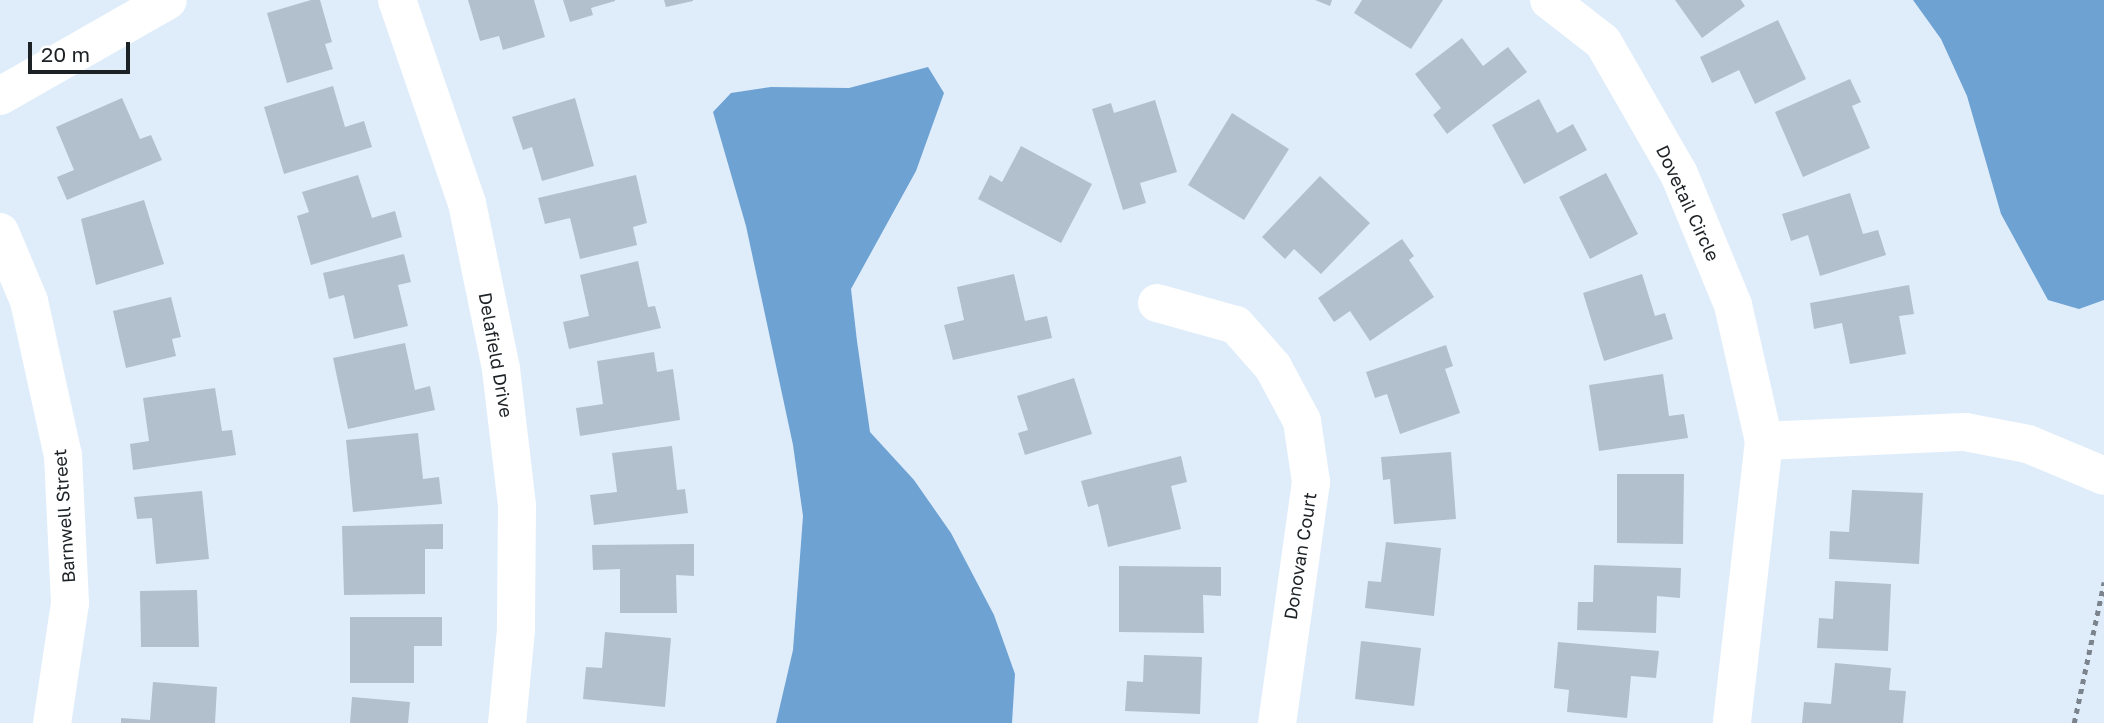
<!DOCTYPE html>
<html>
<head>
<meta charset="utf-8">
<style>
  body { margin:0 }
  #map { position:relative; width:2104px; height:723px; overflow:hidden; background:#dfedfb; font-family:"Golos Text",sans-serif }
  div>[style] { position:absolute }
  .water>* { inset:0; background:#6ea2d3 }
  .building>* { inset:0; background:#b2bfcc }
  .path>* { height:4.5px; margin-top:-2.25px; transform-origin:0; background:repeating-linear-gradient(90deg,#7b848d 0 5px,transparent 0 10px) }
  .minor>* { height:38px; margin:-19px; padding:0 19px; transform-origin:19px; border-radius:19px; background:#fff }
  span { translate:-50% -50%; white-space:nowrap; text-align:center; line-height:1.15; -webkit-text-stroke:5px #fff; paint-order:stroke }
  .street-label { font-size:18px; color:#1c2125 }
  .scale { position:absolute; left:28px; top:42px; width:102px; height:32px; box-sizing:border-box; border:4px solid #1c2125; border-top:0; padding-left:9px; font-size:21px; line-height:24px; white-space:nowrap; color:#1c2125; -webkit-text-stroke:5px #fff; paint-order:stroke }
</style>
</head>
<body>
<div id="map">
  <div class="water">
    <i style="clip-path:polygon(1913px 0,2104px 0,2104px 300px,2079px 309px,2048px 300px,2001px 214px,1967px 96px,1941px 39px)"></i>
    <i style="clip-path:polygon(928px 67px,944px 93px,916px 171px,851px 289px,857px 341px,870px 432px,914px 480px,951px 533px,994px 615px,1015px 674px,1012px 723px,776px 723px,793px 650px,803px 516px,793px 445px,746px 226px,713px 112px,731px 93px,771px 87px,849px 88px)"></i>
  </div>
  <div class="building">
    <i style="clip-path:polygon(311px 0,320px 0,332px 42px,325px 44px,333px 69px,287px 83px,267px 13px)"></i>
    <i style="clip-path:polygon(468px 0,534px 0,545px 37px,503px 50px,499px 36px,480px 41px)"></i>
    <i style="clip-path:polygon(563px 0,615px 0,615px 1px,591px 8px,593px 15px,570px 22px)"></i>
    <i style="clip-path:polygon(664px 0,693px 0,693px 1px,666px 7px)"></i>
    <i style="clip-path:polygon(1315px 0,1332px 0,1330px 6px)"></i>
    <i style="clip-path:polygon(1362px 0,1443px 0,1411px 49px,1354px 13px)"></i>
    <i style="clip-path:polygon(1675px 0,1741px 0,1745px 6px,1702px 38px)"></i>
    <i style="clip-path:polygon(1778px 20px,1806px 79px,1755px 104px,1739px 70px,1712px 83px,1700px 57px)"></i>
    <i style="clip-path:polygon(1462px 38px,1483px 66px,1508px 47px,1527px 72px,1447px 134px,1433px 115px,1441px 108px,1415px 74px)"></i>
    <i style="clip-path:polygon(1850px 79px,1861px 102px,1852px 106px,1870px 148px,1803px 177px,1775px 112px)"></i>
    <i style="clip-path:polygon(333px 86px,345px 127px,364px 121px,372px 147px,284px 174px,264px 107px)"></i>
    <i style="clip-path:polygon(122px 98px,140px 139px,151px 135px,162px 160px,67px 200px,57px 177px,74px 170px,56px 127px)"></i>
    <i style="clip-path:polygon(575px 98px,594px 166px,542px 181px,532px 147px,523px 150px,512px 117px)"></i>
    <i style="clip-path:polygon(1539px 99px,1557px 133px,1573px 124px,1587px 150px,1524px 184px,1492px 125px)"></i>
    <i style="clip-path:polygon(1155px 100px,1177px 172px,1140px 183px,1146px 203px,1123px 210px,1092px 109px,1111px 103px,1114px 113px)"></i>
    <i style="clip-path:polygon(1232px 113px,1289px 149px,1244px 220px,1188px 185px)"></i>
    <i style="clip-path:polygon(1021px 146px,1092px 184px,1061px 243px,978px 199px,990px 175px,1002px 182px)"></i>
    <i style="clip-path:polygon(1606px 173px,1638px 234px,1590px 259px,1559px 197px)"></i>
    <i style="clip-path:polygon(358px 175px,372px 218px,395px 211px,402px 237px,311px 265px,297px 216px,309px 212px,302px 192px)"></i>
    <i style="clip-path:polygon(636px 175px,647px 223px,633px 227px,637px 245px,580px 259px,570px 218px,545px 224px,538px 198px)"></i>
    <i style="clip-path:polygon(1320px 176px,1370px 223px,1321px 274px,1294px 249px,1285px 259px,1262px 237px)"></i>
    <i style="clip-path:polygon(1850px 193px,1863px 234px,1878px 230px,1886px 255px,1820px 276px,1808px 235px,1791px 241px,1782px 214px)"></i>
    <i style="clip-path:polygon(144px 200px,164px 264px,96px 285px,81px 219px)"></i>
    <i style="clip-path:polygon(1402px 239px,1414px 256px,1409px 260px,1434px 297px,1370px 341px,1350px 311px,1334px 322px,1318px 298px)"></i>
    <i style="clip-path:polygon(404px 254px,411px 282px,398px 285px,408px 326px,354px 339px,344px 295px,329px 299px,323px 273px)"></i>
    <i style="clip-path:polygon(638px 261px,648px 307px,655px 306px,661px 328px,569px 349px,563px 322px,589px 316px,580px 275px)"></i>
    <i style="clip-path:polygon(1014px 274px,1025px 321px,1047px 316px,1052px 338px,953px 360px,944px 325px,964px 320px,957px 287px)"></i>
    <i style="clip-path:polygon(1642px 274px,1655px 316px,1665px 313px,1673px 339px,1604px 361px,1583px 293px)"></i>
    <i style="clip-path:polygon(1909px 285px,1914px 314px,1899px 316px,1906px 354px,1850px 364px,1842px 323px,1814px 329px,1810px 303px)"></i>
    <i style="clip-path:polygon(171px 297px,181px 337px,172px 339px,176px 356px,126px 368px,113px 311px)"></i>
    <i style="clip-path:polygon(405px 343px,415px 390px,430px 386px,435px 410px,348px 429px,333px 358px)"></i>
    <i style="clip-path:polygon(1446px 345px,1453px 366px,1445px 369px,1460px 413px,1400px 434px,1387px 394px,1375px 398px,1366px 372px)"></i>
    <i style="clip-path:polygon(654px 352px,657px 372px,673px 369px,680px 420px,580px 436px,576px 408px,603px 404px,597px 361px)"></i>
    <i style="clip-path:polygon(1663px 374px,1669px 416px,1684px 414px,1688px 438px,1599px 451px,1589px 385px)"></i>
    <i style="clip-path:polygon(1074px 378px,1092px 434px,1025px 455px,1018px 433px,1028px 430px,1017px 396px)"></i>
    <i style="clip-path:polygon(215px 388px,222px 431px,232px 430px,236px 455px,133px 470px,130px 444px,149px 441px,143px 398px)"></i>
    <i style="clip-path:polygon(418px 433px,423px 479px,439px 477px,442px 504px,353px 512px,346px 440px)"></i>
    <i style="clip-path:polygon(672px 446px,677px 490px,685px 489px,688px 513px,594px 525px,590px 495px,617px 492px,612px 453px)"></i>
    <i style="clip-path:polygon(1451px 452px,1456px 519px,1394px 524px,1390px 479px,1383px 480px,1381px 457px)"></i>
    <i style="clip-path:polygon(1181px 456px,1187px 482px,1171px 486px,1181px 529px,1108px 547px,1098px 504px,1088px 507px,1081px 481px)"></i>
    <i style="clip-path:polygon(1617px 474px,1684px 474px,1683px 544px,1617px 543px)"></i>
    <i style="clip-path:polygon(1852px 490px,1923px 493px,1919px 564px,1829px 559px,1830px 531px,1849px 532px)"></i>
    <i style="clip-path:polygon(202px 491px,209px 559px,156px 564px,152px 518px,137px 519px,134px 497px)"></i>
    <i style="clip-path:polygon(443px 524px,443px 549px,425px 549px,425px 594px,344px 595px,342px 526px)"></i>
    <i style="clip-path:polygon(1386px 542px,1441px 548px,1434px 616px,1365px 608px,1368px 581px,1381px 582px)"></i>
    <i style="clip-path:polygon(694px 544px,694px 576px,676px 575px,677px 613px,620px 613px,620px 569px,593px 570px,592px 545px)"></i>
    <i style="clip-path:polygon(1594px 565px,1681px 568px,1680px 598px,1657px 596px,1656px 633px,1577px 630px,1578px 602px,1593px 602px)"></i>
    <i style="clip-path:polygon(1119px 566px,1221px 567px,1221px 596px,1203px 595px,1204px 633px,1119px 632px)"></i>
    <i style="clip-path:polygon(1835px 581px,1891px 584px,1888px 651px,1817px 648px,1819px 618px,1833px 619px)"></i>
    <i style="clip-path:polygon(197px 590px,199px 647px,141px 647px,140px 591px)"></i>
    <i style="clip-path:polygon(350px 617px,442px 617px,442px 646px,414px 646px,414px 683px,350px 683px)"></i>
    <i style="clip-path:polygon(605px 632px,671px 638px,665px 707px,583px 699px,586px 667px,602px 668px)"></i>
    <i style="clip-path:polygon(1361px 641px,1421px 648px,1414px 706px,1355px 699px)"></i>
    <i style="clip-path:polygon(1558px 642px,1659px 651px,1656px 678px,1631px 676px,1627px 718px,1567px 712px,1569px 690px,1554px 688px)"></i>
    <i style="clip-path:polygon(1144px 655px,1202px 657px,1200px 714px,1125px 711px,1127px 681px,1143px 682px)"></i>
    <i style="clip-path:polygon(1835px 663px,1891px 668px,1889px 690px,1906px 691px,1903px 723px,1802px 723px,1804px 702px,1831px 704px)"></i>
    <i style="clip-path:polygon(153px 682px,217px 687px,215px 723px,121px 723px,121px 718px,150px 720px)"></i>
    <i style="clip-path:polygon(352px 697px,410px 702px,408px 723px,350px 723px)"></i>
  </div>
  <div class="path">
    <i style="left:2074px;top:723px;width:144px;rotate:-78deg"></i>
  </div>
  <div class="minor">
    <i style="left:397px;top:0;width:215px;rotate:71deg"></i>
    <i style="left:467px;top:203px;width:169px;rotate:78.4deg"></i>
    <i style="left:501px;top:369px;width:138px;rotate:83.3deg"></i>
    <i style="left:517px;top:506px;width:124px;rotate:90.5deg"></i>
    <i style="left:516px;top:630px;width:93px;rotate:95.5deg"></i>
    <i style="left:1549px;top:0;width:68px;rotate:37.9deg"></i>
    <i style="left:1603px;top:42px;width:152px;rotate:60.1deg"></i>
    <i style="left:1679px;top:174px;width:142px;rotate:67.6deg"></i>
    <i style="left:1733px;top:305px;width:139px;rotate:77.2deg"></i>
    <i style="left:1764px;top:441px;width:284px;rotate:96.5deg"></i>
    <i style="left:0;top:96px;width:193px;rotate:-29.7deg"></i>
    <i style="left:0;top:232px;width:75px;rotate:67.2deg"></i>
    <i style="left:29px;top:301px;width:158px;rotate:77.6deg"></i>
    <i style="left:63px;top:455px;width:148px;rotate:87.3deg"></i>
    <i style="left:70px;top:603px;width:121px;rotate:98.5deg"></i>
    <i style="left:1157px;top:303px;width:82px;rotate:15.6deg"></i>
    <i style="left:1236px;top:325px;width:56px;rotate:48.6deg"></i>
    <i style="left:1273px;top:367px;width:61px;rotate:61.8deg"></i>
    <i style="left:1302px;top:421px;width:62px;rotate:81.6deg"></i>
    <i style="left:1311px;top:482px;width:243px;rotate:98deg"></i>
    <i style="left:1764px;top:441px;width:201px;rotate:-2.6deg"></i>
    <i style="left:1965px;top:432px;width:64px;rotate:10.8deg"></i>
    <i style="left:2028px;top:444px;width:82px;rotate:22.8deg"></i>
  </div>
  <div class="street-label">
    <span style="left:1688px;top:203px;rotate:65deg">Dovetail Circle</span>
    <span style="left:496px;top:355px;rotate:80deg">Delafield Drive</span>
    <span style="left:64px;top:516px;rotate:-94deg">Barnwell Street</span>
    <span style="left:1300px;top:556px;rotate:-81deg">Donovan Court</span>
  </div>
  <div class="scale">20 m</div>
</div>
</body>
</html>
